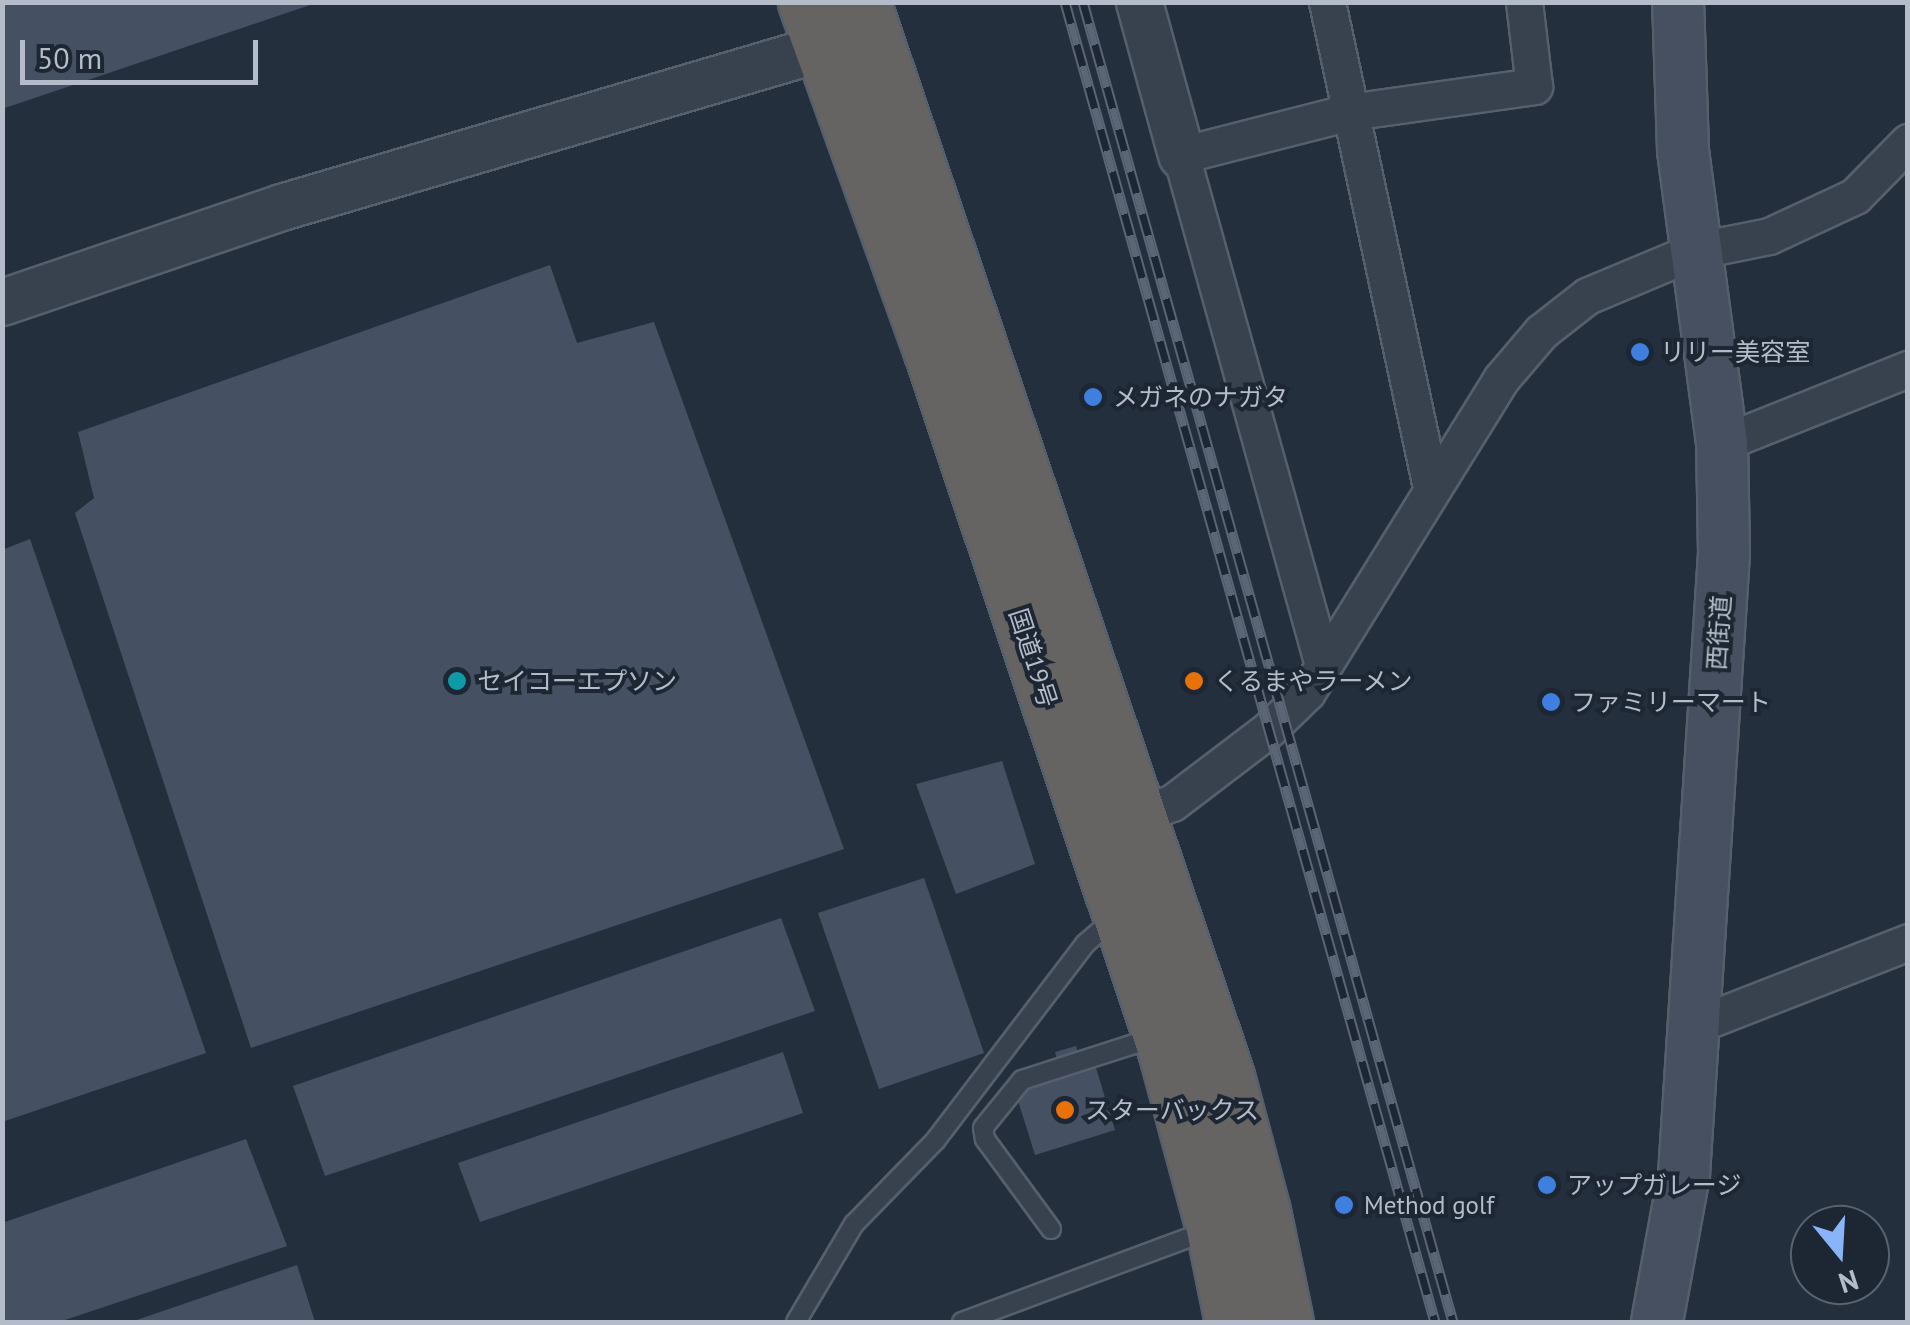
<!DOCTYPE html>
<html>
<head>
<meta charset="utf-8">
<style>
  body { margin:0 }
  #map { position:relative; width:1910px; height:1325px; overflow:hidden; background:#242f3e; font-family:"PT Sans","Noto Sans JP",sans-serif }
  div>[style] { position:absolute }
  .building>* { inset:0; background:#455162 }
  .roads { filter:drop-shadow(2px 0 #565f6c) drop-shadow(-2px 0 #565f6c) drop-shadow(0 2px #565f6c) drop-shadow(0 -2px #565f6c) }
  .service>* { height:18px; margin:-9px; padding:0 9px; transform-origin:9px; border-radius:9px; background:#38414e }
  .minor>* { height:35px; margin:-17.5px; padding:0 17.5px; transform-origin:17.5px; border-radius:17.5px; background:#38414e }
  .tertiary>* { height:45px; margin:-22.5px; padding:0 22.5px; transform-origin:22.5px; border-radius:22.5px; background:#38414e }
  .secondary>* { height:50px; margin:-25px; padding:0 25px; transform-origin:25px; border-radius:25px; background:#465061 }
  .trunk>* { height:55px; margin:-27.5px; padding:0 27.5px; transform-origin:27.5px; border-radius:27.5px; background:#656462 }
  .rail>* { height:11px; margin-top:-5.5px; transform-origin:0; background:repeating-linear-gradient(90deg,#1d2633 0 22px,#5a6575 0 44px); box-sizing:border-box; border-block:2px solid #5a6575 }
  .dots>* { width:28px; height:28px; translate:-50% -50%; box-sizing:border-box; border:5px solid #1d2633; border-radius:50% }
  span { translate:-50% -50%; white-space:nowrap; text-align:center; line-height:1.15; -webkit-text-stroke:8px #1d2633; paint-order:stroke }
  .poi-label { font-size:25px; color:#b4bcc9 }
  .left { translate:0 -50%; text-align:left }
  .street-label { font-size:25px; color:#b4bcc9 }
  .frame { position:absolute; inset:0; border:5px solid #b4bcc9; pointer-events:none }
  .north { position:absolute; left:1790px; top:1205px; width:100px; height:100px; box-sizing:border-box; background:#1d2633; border:2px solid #59626f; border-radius:50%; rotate:162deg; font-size:28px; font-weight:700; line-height:40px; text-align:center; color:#b4bcc9 }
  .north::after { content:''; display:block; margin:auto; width:35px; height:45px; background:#8ab4f8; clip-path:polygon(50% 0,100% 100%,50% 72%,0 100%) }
  .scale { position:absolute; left:20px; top:40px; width:238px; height:45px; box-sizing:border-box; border:5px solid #b4bcc9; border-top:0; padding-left:12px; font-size:30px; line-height:35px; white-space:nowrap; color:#b4bcc9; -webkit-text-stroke:8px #1d2633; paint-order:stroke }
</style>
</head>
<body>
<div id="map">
  <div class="building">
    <i style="clip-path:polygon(2px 2px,316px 2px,316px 3px,2px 109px)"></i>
    <i style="clip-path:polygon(550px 265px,577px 343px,654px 322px,844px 849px,251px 1048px,75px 513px,94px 498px,78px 432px)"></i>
    <i style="clip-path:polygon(30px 539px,206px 1053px,2px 1122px,2px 550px)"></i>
    <i style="clip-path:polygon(1002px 761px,1035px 864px,956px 894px,916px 784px)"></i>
    <i style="clip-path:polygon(924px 878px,984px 1053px,879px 1089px,818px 913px)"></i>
    <i style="clip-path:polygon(781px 918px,815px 1011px,325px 1176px,293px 1086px)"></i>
    <i style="clip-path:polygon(1076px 1046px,1083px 1071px,1096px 1068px,1115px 1130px,1035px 1155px,1015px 1091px,1062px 1076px,1055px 1052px)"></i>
    <i style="clip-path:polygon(783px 1052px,803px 1113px,480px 1222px,458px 1163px)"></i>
    <i style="clip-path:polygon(246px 1139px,287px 1246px,59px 1322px,2px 1322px,2px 1223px)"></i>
    <i style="clip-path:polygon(297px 1265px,315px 1322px,131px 1322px)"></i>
  </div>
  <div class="roads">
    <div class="service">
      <i style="left:1051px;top:1229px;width:112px;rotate:-126.3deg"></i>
      <i style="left:985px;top:1139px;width:11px;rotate:-100deg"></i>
      <i style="left:983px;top:1128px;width:62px;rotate:-50.9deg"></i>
      <i style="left:1022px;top:1080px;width:141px;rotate:-17.8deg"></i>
      <i style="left:796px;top:1322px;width:114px;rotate:-59.4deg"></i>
      <i style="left:854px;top:1224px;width:116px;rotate:-45.7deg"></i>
      <i style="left:935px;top:1141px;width:248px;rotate:-52.7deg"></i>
      <i style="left:1085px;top:944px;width:38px;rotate:-41deg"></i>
      <i style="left:962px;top:1322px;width:264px;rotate:-20.4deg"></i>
    </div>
    <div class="minor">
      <i style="left:1327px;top:2px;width:499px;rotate:77.9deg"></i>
      <i style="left:1722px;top:443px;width:200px;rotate:-21.7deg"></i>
      <i style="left:1323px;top:665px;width:529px;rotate:-105.56deg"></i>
      <i style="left:1181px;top:155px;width:174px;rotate:-14.3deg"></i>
      <i style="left:1350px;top:112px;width:186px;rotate:-8deg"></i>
      <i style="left:1534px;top:86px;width:85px;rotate:-96.8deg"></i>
      <i style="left:1141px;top:814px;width:33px;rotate:-20deg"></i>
      <i style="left:1172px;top:803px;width:122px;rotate:-37.3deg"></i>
      <i style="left:1269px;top:729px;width:53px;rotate:-44.2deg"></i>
      <i style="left:1307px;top:692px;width:368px;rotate:-58.2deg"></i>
      <i style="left:1501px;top:379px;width:62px;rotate:-49.6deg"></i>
      <i style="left:1541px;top:332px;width:58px;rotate:-38deg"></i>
      <i style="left:1587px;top:296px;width:116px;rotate:-22.8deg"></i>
      <i style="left:1694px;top:251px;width:76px;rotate:-11.3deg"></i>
      <i style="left:1769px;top:236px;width:95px;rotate:-24.9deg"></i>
      <i style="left:1855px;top:196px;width:76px;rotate:-45.5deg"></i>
      <i style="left:1693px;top:1026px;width:231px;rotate:-21.3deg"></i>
    </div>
    <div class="tertiary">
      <i style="left:1139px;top:2px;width:159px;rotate:74.6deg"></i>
      <i style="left:2px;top:302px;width:295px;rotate:-18.8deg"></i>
      <i style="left:281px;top:207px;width:598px;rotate:-16.41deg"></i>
    </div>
    <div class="secondary">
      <i style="left:1657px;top:1322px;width:149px;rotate:-79.6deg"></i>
      <i style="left:1684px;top:1175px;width:623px;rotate:-86.32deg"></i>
      <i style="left:1724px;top:553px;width:110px;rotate:-91deg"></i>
      <i style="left:1722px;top:443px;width:296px;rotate:-97.6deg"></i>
      <i style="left:1683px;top:150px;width:148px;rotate:-91.9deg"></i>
    </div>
    <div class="trunk">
      <i style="left:806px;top:2px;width:372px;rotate:70.2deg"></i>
      <i style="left:932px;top:352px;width:736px;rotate:71.47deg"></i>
      <i style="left:1166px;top:1050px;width:184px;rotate:74.9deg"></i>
      <i style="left:1214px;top:1228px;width:96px;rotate:78.6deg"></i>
      <i style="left:862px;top:2px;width:1134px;rotate:71.28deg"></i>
      <i style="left:1226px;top:1076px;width:140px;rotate:75.1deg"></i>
      <i style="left:1262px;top:1211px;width:113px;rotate:78.3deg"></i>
    </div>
  </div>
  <div class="rail">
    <i style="left:1065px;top:2px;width:1371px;rotate:74.34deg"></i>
    <i style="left:1083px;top:2px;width:1371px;rotate:74.34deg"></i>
  </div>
  <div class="dots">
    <i style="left:1640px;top:352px;background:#3f7fe0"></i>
    <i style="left:1093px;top:397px;background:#3f7fe0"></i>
    <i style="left:457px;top:681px;background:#0f9aa8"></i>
    <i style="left:1194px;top:681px;background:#e8710a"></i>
    <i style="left:1551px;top:702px;background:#3f7fe0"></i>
    <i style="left:1065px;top:1110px;background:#e8710a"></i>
    <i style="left:1547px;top:1185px;background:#3f7fe0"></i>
    <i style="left:1344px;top:1205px;background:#3f7fe0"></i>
  </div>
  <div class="poi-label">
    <span class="left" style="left:1660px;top:352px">リリー美容室</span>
    <span class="left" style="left:1113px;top:397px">メガネのナガタ</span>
    <span class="left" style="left:477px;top:681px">セイコーエプソン</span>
    <span class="left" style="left:1214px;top:681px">くるまやラーメン</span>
    <span class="left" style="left:1571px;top:702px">ファミリーマート</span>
    <span class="left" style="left:1085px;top:1110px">スターバックス</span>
    <span class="left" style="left:1567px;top:1185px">アップガレージ</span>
    <span class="left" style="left:1364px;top:1205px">Method golf</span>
  </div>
  <div class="street-label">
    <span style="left:1719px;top:633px;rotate:-86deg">西街道</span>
    <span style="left:1033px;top:658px;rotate:72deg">国道19号</span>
  </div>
  <div class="frame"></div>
  <div class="north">N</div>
  <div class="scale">50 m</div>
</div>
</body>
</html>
